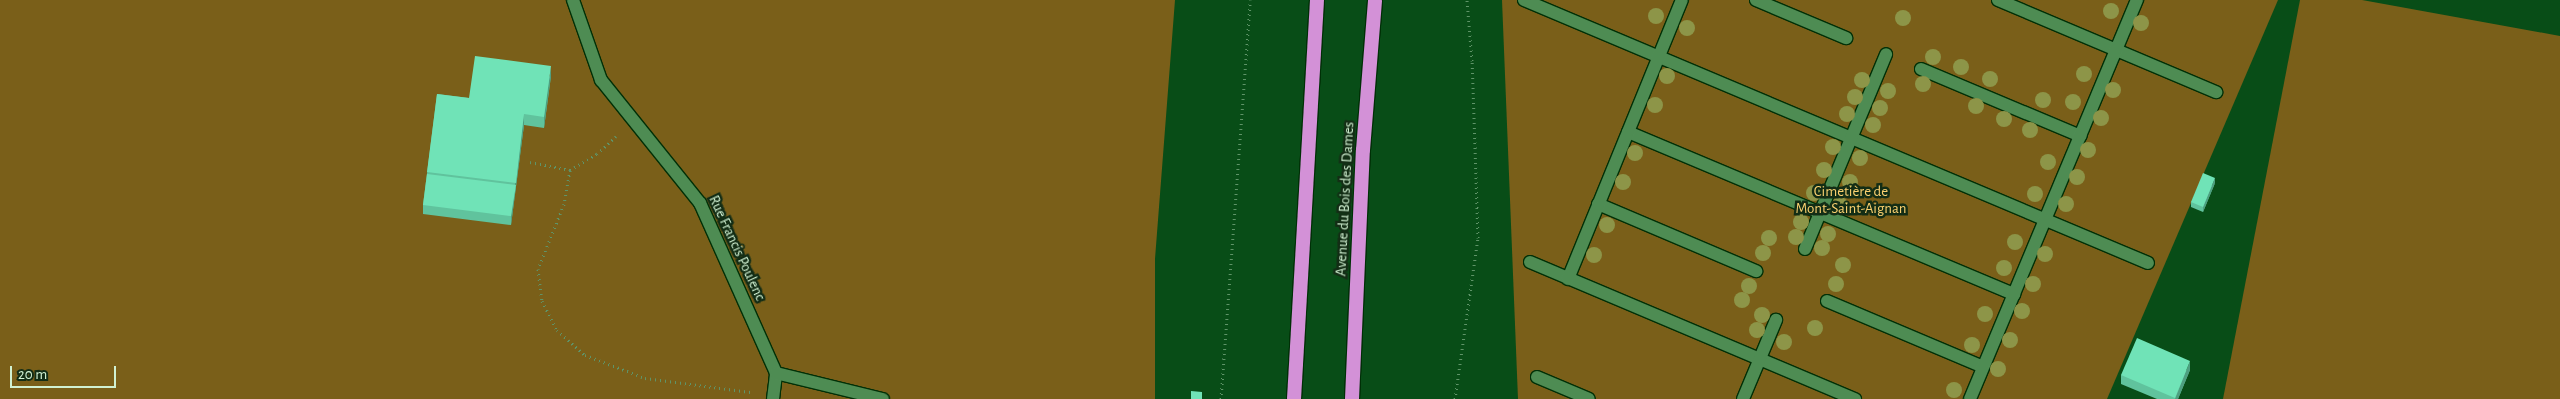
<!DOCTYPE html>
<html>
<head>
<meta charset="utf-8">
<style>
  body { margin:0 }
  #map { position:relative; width:2560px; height:399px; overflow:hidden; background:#084d17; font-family:"Alegreya Sans",sans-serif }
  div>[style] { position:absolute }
  .green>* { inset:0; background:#7a5f19 }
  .path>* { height:3px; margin-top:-1.5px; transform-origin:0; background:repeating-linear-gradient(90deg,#5f9468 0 1px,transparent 0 5px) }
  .roads { filter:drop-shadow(1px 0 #003007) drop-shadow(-1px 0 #003007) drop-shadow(0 1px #003007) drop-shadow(0 -1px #003007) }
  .service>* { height:12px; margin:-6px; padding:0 6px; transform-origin:6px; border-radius:6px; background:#4e8c53 }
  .minor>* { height:12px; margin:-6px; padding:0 6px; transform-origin:6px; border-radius:6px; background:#4e8c53 }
  .trunk>* { height:14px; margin:-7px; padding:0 7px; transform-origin:7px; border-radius:7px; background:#d391d7 }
  .trees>* { width:16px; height:16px; margin:-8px; border-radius:50%; background:#8d9548 }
  .wall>* { inset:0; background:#60c39d }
  .shaded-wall>* { inset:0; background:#4e9f80 }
  .building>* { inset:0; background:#70e3b7 }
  span { translate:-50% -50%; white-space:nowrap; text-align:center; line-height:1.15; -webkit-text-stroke:5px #132d15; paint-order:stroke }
  .park-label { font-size:15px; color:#fad070 }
  .street-label { font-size:15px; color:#d1f1d2 }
  .scale { position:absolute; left:10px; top:366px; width:106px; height:22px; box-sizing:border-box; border:2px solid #d1f1d2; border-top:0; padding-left:6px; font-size:15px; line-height:18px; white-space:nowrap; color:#d1f1d2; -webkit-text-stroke:4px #132d15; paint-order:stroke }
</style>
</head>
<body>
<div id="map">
  <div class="green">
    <i style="clip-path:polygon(0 0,1175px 0,1155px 259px,1155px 399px,0 399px)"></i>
    <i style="clip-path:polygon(1502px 0,2278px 0,2107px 399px,1518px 399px)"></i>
    <i style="clip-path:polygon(2300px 0,2362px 0,2560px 36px,2560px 399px,2223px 399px)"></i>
  </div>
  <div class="path">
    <i style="left:530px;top:162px;width:41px;rotate:11.3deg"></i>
    <i style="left:570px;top:170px;width:31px;rotate:-31deg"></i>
    <i style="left:597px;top:154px;width:26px;rotate:-43deg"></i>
    <i style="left:570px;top:170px;width:35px;rotate:100deg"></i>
    <i style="left:564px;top:204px;width:70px;rotate:111.8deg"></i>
    <i style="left:538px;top:269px;width:32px;rotate:83deg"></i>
    <i style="left:542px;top:301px;width:33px;rotate:63deg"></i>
    <i style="left:557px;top:330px;width:38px;rotate:42deg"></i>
    <i style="left:585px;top:355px;width:64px;rotate:21deg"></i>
    <i style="left:645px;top:378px;width:106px;rotate:7.6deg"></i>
    <i style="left:1221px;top:399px;width:400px;rotate:-85.8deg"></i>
    <i style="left:1455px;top:399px;width:163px;rotate:-81.9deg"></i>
    <i style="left:1478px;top:238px;width:177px;rotate:-91.9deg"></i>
    <i style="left:1472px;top:61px;width:61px;rotate:-94.7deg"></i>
  </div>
  <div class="roads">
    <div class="service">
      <i style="left:1524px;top:0;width:677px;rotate:22.85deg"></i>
      <i style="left:1756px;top:0;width:98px;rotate:22.9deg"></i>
      <i style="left:1998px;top:0;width:237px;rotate:22.9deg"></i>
      <i style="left:1921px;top:69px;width:173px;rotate:22.8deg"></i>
      <i style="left:1628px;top:132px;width:419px;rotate:22.8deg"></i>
      <i style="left:1598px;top:204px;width:172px;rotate:23deg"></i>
      <i style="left:1805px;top:249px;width:211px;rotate:-67.4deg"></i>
      <i style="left:1530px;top:262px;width:353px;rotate:22.9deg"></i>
      <i style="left:1568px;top:279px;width:301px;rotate:-67.8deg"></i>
      <i style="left:1827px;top:301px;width:169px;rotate:22.9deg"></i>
      <i style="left:1537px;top:377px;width:56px;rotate:22.9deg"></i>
      <i style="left:773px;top:399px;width:26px;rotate:-83deg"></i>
      <i style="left:1743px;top:399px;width:86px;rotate:-67.3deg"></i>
      <i style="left:1970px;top:399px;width:433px;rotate:-67.3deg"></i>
    </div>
    <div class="minor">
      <i style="left:573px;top:0;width:85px;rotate:70.7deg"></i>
      <i style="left:601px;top:80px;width:158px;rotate:51.2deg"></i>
      <i style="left:700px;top:203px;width:186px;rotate:65.9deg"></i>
      <i style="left:776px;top:373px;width:110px;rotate:13.7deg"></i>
    </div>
    <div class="trunk">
      <i style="left:1294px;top:399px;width:400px;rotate:-86.7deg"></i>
      <i style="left:1352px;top:399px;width:249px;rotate:-87.5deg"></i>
      <i style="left:1363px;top:150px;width:150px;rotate:-85.4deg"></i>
    </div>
  </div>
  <div class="trees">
    <i style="left:2111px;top:11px"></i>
    <i style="left:1656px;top:16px"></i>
    <i style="left:1903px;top:18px"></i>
    <i style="left:2141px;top:23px"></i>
    <i style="left:1687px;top:28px"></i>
    <i style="left:1933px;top:57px"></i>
    <i style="left:1961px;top:67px"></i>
    <i style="left:2084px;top:74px"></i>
    <i style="left:1667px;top:76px"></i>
    <i style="left:1990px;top:79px"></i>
    <i style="left:1862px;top:80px"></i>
    <i style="left:1923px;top:84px"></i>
    <i style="left:2113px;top:90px"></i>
    <i style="left:1888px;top:91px"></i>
    <i style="left:1855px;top:97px"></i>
    <i style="left:2043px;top:100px"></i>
    <i style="left:2073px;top:102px"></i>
    <i style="left:1655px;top:105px"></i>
    <i style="left:1976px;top:106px"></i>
    <i style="left:1880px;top:108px"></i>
    <i style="left:1847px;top:114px"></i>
    <i style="left:2101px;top:118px"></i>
    <i style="left:2004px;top:119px"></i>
    <i style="left:1873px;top:125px"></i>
    <i style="left:2030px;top:130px"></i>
    <i style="left:1833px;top:147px"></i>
    <i style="left:2088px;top:150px"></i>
    <i style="left:1635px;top:153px"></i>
    <i style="left:1860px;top:158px"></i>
    <i style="left:2048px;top:162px"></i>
    <i style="left:1824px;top:170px"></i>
    <i style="left:2077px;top:177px"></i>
    <i style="left:1623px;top:182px"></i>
    <i style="left:1850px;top:182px"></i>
    <i style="left:1814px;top:193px"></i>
    <i style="left:2035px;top:194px"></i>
    <i style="left:2066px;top:204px"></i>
    <i style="left:1840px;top:205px"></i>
    <i style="left:1801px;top:222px"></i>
    <i style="left:1607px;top:225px"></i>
    <i style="left:1828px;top:234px"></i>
    <i style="left:1796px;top:237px"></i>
    <i style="left:1769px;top:238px"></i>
    <i style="left:2015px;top:242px"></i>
    <i style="left:1822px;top:248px"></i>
    <i style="left:1763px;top:253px"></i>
    <i style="left:2045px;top:254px"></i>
    <i style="left:1594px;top:255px"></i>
    <i style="left:1843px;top:265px"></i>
    <i style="left:2004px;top:268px"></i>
    <i style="left:1836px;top:284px"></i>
    <i style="left:2033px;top:284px"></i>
    <i style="left:1749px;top:286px"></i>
    <i style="left:1742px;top:300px"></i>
    <i style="left:2022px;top:311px"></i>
    <i style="left:1985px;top:314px"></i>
    <i style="left:1762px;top:315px"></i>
    <i style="left:1815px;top:328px"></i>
    <i style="left:1757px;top:330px"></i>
    <i style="left:2010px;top:340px"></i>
    <i style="left:1784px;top:342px"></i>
    <i style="left:1972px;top:345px"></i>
    <i style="left:1998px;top:369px"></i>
    <i style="left:1954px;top:390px"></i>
  </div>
  <div class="wall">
    <i style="clip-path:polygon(551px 76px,544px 128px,524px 125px,511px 225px,423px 214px,423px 205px,437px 94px,469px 98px)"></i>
    <i style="clip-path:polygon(2215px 183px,2203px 212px,2191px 207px,2191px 202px)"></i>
    <i style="clip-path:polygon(2190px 370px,2178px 399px,2157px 399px,2121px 384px,2121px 375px)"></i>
  </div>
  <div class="shaded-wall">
    <i style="clip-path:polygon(551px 66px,551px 76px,544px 128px,544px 117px)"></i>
    <i style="clip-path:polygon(524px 114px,524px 125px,511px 225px,511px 216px)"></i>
    <i style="clip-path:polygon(2215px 178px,2215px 183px,2203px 212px,2203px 207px)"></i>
    <i style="clip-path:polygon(2190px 361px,2190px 370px,2178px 399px,2175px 399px)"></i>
  </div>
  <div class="building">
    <i style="clip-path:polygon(475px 56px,551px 66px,544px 117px,524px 114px,516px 183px,427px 172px,437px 94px,469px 98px)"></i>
    <i style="clip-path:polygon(2203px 173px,2215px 178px,2203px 207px,2191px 202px)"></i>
    <i style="clip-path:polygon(427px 174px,516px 185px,511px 216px,423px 205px)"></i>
    <i style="clip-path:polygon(2137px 338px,2190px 361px,2175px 398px,2121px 375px)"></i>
    <i style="clip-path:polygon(1191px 391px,1202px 392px,1202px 399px,1191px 399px)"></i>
  </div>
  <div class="park-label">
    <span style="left:1851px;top:200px">Cimetière de<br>Mont-Saint-Aignan</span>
  </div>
  <div class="street-label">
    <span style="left:1345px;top:199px;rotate:-87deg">Avenue du Bois des Dames</span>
    <span style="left:737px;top:248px;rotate:65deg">Rue Francis Poulenc</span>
  </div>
  <div class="scale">20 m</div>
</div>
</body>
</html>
